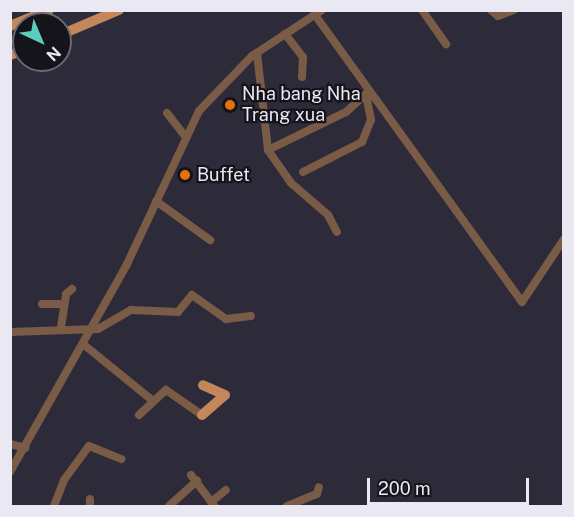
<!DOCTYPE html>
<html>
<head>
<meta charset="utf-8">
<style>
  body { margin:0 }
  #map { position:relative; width:574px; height:517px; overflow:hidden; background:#2d2b3a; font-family:"Public Sans",sans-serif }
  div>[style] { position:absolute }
  .minor>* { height:8px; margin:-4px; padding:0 4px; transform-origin:4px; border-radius:4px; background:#795b46 }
  .major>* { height:10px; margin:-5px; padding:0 5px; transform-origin:5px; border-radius:5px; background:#c4875b }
  .dots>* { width:16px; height:16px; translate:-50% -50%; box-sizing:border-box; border:3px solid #15141b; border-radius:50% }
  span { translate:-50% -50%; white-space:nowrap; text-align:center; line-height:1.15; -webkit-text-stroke:4.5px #15141b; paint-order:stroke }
  .poi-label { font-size:18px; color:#eae8f2 }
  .left { translate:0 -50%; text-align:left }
  .frame { position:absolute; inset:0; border:12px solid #eae8f2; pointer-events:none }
  .north { position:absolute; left:12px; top:12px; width:60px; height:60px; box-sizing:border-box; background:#15141b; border:2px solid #6a6971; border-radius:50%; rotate:136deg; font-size:16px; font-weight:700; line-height:24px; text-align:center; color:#eae8f2 }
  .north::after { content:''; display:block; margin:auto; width:21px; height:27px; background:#5bcebb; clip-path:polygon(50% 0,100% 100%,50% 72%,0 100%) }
  .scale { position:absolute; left:367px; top:478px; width:162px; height:27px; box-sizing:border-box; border:3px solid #eae8f2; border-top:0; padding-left:8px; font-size:18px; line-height:21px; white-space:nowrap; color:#eae8f2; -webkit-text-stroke:4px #15141b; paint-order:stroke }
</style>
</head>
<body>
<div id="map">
  <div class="minor">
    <i style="left:422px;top:10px;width:42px;rotate:54.8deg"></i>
    <i style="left:491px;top:10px;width:9px;rotate:41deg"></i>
    <i style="left:498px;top:16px;width:17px;rotate:-21deg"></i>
    <i style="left:315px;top:15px;width:354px;rotate:54.2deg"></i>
    <i style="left:522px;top:302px;width:76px;rotate:-56.3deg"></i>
    <i style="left:285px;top:34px;width:29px;rotate:52deg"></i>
    <i style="left:303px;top:57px;width:20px;rotate:93deg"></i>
    <i style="left:257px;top:53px;width:98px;rotate:83.5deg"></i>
    <i style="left:268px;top:150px;width:40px;rotate:55.1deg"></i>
    <i style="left:291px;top:183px;width:49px;rotate:40.9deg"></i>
    <i style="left:328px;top:215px;width:19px;rotate:62deg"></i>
    <i style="left:167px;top:113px;width:29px;rotate:52deg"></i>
    <i style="left:268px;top:150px;width:87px;rotate:-26deg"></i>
    <i style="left:346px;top:112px;width:31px;rotate:-42deg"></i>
    <i style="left:303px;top:172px;width:66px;rotate:-27deg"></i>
    <i style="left:362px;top:142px;width:24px;rotate:-68deg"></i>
    <i style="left:371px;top:120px;width:26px;rotate:-101deg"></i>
    <i style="left:156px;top:201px;width:67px;rotate:35.8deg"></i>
    <i style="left:42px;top:304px;width:22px"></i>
    <i style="left:61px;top:327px;width:33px;rotate:-81deg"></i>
    <i style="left:66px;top:294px;width:8px;rotate:-40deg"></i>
    <i style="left:10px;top:332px;width:88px;rotate:-2deg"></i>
    <i style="left:98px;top:329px;width:38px;rotate:-30deg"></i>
    <i style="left:131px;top:310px;width:47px;rotate:2.4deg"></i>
    <i style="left:178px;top:312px;width:22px;rotate:-51deg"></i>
    <i style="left:192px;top:295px;width:42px;rotate:35.2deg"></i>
    <i style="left:226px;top:319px;width:25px;rotate:-7deg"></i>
    <i style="left:83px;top:344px;width:89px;rotate:39.1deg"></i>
    <i style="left:139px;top:415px;width:37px;rotate:-43deg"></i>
    <i style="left:166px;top:390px;width:44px;rotate:34.8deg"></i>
    <i style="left:10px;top:444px;width:16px;rotate:14deg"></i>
    <i style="left:10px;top:472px;width:239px;rotate:-60.6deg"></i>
    <i style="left:127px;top:264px;width:169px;rotate:-64.8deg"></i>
    <i style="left:199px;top:111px;width:76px;rotate:-46.1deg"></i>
    <i style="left:252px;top:56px;width:84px;rotate:-33.3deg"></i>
    <i style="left:191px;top:475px;width:39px;rotate:53deg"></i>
    <i style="left:211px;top:502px;width:19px;rotate:-39deg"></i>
    <i style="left:54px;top:506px;width:28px;rotate:-69deg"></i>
    <i style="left:64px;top:480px;width:42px;rotate:-53.7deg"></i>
    <i style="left:89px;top:446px;width:35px;rotate:22deg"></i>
    <i style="left:90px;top:506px;width:7px;rotate:-90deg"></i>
    <i style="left:169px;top:506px;width:38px;rotate:-42deg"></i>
    <i style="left:287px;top:506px;width:32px;rotate:-22deg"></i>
    <i style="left:317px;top:494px;width:7px;rotate:-74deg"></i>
  </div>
  <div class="major">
    <i style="left:10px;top:26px;width:42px;rotate:-22.3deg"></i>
    <i style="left:60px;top:35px;width:64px;rotate:-23deg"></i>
    <i style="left:10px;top:55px;width:15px;rotate:-20deg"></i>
    <i style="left:202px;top:415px;width:30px;rotate:-41deg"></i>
    <i style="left:225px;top:395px;width:24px;rotate:-156deg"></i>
  </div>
  <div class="dots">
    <i style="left:230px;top:105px;background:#e8710a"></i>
    <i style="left:185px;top:175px;background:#e8710a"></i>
  </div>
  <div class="poi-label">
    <span class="left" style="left:242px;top:105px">Nha bang Nha<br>Trang xua</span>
    <span class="left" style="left:197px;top:175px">Buffet</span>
  </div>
  <div class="frame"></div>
  <div class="north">N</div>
  <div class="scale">200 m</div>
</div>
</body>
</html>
